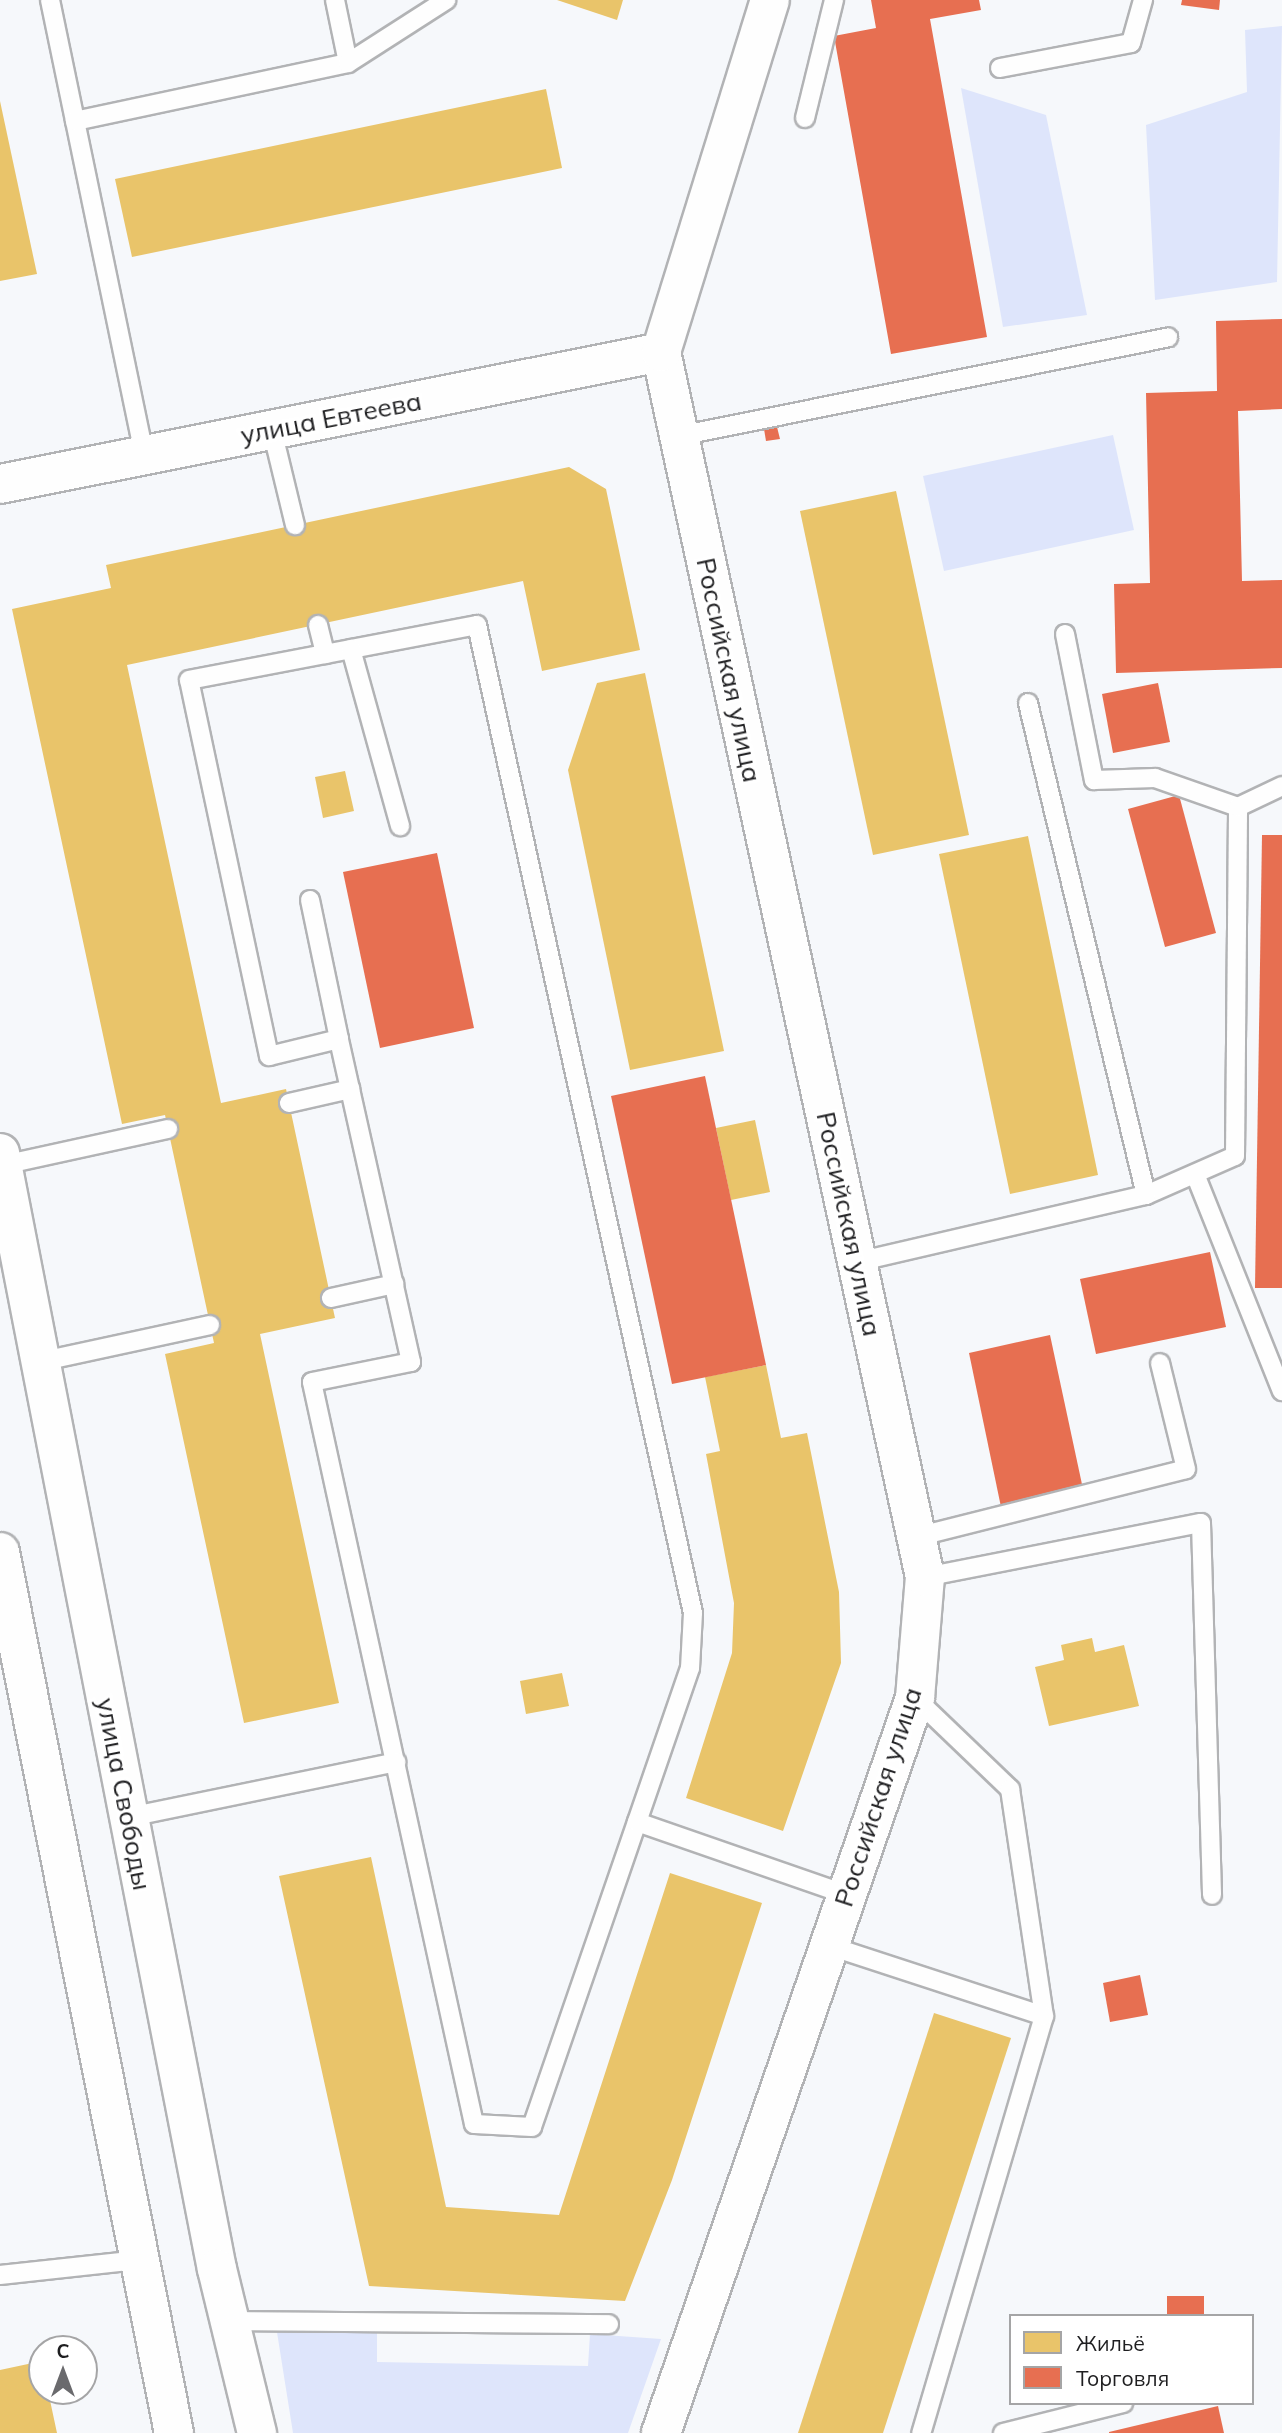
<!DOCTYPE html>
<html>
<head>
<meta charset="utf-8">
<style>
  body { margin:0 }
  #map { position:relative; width:1282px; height:2433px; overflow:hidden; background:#f6f8fb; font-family:Mulish,sans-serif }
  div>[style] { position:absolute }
  .green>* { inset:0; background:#dee5fb }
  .homes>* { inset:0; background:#e9c46a }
  .shops>* { inset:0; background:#e76f51 }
  .roads { filter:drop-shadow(2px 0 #b2b3b5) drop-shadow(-2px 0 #b2b3b5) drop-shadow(0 2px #b2b3b5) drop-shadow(0 -2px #b2b3b5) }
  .lane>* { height:18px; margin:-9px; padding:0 9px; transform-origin:9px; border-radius:9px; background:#fefefe }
  .secondary>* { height:38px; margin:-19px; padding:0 19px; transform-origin:19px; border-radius:19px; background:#fefefe }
  .primary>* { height:38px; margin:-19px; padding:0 19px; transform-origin:19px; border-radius:19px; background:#fefefe }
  span { translate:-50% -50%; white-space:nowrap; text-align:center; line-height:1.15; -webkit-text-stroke:7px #fff; paint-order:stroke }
  .street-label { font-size:26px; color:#1e1e20 }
  .legend { position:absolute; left:1009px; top:2314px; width:245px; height:91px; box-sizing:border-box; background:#fff; border:2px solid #a5a5a6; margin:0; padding:9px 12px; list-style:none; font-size:21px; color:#1e1e20 }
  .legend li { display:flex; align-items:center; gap:14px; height:35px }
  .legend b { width:35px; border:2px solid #a5a5a6 }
  .north { position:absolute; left:28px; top:2335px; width:70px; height:70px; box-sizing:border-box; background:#fff; border:2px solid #a5a5a6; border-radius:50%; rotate:0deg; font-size:19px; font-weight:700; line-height:28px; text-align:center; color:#1e1e20 }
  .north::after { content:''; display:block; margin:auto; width:24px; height:32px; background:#6a6a6d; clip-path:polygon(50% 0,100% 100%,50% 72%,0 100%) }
</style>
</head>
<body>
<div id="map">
  <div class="green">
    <i style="clip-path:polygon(1282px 26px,1277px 282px,1155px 300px,1146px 125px,1247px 92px,1245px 30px)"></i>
    <i style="clip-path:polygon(961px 88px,1046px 115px,1087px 315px,1003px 327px)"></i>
    <i style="clip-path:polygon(1113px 435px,1134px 530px,944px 571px,923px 476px)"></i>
    <i style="clip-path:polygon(377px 2324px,377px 2362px,588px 2366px,590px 2334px,661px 2339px,628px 2433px,293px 2433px,276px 2326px)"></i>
  </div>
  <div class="homes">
    <i style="clip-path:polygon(557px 0,623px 0,617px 20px)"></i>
    <i style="clip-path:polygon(546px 89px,562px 168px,132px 257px,115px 179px)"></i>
    <i style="clip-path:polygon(0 101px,37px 274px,0 281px)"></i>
    <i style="clip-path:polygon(569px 467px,606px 489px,640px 650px,542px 671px,523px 581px,127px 665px,221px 1103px,286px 1089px,335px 1318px,260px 1334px,339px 1703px,244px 1723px,165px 1354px,214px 1343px,165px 1115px,122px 1124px,12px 609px,111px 588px,106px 565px)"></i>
    <i style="clip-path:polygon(896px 491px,969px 835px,873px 855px,800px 511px)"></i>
    <i style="clip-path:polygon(645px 673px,724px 1051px,630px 1070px,568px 770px,597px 683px)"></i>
    <i style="clip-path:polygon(345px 771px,354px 811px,323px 818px,315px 777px)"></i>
    <i style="clip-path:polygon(1028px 836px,1098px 1175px,1010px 1194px,939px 854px)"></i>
    <i style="clip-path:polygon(755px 1120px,770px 1192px,731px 1200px,716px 1128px)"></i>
    <i style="clip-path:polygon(766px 1365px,781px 1438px,807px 1433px,839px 1592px,841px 1663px,783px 1831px,686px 1798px,732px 1653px,734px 1603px,706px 1454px,720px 1451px,705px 1377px)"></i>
    <i style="clip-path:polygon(1092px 1638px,1095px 1652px,1124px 1645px,1139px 1706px,1049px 1726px,1035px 1667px,1064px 1660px,1061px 1645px)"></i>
    <i style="clip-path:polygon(562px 1673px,569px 1706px,526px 1714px,520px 1681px)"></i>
    <i style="clip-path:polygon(371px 1857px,446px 2207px,559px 2215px,670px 1873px,762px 1903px,672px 2180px,625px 2301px,369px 2286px,279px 1876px)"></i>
    <i style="clip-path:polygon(934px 2013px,1011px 2038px,883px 2433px,798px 2433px)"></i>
    <i style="clip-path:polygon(42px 2361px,42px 2391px,48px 2391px,57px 2433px,0 2433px,0 2370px)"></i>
  </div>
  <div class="shops">
    <i style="clip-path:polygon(871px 0,979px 0,981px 10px,930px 19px,987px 337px,891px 354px,834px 36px,876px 28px)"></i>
    <i style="clip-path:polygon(1182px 0,1220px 0,1219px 10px,1181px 5px)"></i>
    <i style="clip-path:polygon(1282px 319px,1282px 409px,1238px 411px,1242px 581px,1282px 580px,1282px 668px,1116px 673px,1114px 584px,1150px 583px,1146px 393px,1217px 391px,1216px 321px)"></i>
    <i style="clip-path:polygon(777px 427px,780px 439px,766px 441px,764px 429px)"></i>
    <i style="clip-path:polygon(1158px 683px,1170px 742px,1113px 753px,1102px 694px)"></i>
    <i style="clip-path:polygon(1179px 795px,1216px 933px,1165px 947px,1128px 809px)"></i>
    <i style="clip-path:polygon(1262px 835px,1282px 835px,1282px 1288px,1255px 1288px)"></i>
    <i style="clip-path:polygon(437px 853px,474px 1028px,380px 1048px,343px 872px)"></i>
    <i style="clip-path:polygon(705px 1076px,766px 1365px,672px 1384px,611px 1096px)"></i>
    <i style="clip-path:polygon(1210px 1252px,1226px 1327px,1096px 1354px,1080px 1279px)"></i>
    <i style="clip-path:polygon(1050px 1335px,1083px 1489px,1001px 1507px,969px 1353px)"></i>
    <i style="clip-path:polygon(1140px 1975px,1148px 2015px,1110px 2022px,1103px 1983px)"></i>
    <i style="clip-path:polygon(1167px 2296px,1204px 2296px,1204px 2315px,1167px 2315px)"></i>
    <i style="clip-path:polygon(1218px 2406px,1224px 2433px,1109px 2433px,1109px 2432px)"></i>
  </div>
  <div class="roads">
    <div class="lane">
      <i style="left:50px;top:0;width:465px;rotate:78.3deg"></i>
      <i style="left:335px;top:0;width:64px;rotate:78.3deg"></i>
      <i style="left:1000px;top:68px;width:133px;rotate:-10.8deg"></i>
      <i style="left:1131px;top:43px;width:45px;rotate:-74.4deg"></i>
      <i style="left:805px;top:118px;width:122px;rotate:-76.2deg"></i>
      <i style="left:75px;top:121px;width:279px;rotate:-12deg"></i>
      <i style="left:348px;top:63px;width:117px;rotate:-32.7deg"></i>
      <i style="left:272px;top:430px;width:98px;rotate:76.4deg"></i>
      <i style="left:679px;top:436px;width:499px;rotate:-11.4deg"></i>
      <i style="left:318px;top:625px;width:30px;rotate:76deg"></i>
      <i style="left:477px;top:625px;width:1011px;rotate:77.67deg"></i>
      <i style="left:693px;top:1613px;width:55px;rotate:93.1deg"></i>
      <i style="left:690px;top:1668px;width:485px;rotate:109deg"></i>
      <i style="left:532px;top:2127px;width:58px;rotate:-177deg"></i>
      <i style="left:474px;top:2124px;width:759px;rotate:-102.32deg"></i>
      <i style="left:312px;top:1382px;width:101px;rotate:-11.4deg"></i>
      <i style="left:411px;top:1362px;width:331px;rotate:-102.6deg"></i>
      <i style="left:339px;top:1039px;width:72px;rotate:166.3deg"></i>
      <i style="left:269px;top:1056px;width:384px;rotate:-102deg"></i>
      <i style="left:189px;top:680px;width:293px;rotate:-10.8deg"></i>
      <i style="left:1065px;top:634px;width:149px;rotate:78.8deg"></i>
      <i style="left:1094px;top:780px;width:61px;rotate:-1.9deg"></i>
      <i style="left:1155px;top:778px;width:88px;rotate:19.3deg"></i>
      <i style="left:351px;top:649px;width:184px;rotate:74.5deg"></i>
      <i style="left:310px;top:900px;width:142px;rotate:78.2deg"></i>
      <i style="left:289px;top:1103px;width:63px;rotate:-12.9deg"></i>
      <i style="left:3px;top:1165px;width:169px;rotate:-12.3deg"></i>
      <i style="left:1195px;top:1174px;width:234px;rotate:68.2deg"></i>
      <i style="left:1146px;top:1195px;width:97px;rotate:-23.7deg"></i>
      <i style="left:1235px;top:1156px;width:349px;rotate:-89.5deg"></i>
      <i style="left:1238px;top:807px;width:49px;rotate:-25.5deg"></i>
      <i style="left:857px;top:1262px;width:297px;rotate:-13.1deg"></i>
      <i style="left:1146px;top:1195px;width:506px;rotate:-103.49deg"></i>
      <i style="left:331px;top:1298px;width:65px;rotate:-12.5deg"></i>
      <i style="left:39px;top:1362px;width:175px;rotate:-12.2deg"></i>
      <i style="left:916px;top:1537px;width:278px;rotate:-14.1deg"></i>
      <i style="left:1186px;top:1469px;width:109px;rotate:-103.8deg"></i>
      <i style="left:925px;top:1577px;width:281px;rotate:-11.1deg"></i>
      <i style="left:1201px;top:1523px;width:372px;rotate:88.3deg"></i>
      <i style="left:915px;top:1698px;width:132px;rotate:43.8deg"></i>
      <i style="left:1010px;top:1789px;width:230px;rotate:81.5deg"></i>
      <i style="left:1044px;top:2016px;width:435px;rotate:106.4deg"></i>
      <i style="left:129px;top:1817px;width:273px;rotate:-11.6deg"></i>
      <i style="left:637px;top:1822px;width:223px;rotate:19.1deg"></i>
      <i style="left:830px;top:1946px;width:225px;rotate:18.1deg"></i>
      <i style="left:0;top:2275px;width:138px;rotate:-6.2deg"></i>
      <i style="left:232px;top:2321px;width:377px;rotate:0.5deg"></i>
      <i style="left:1003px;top:2433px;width:124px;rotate:-14deg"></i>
    </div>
    <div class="secondary">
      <i style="left:0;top:484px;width:674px;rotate:-11.29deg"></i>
      <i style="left:661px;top:2433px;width:778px;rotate:-70.94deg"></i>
      <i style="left:915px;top:1698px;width:121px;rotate:-85.3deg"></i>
      <i style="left:925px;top:1577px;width:1253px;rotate:-102.16deg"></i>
      <i style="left:661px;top:352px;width:368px;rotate:-72.8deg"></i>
    </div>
    <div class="primary">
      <i style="left:0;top:1153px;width:1137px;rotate:79deg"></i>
      <i style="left:217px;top:2269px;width:169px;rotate:76.3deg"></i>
      <i style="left:0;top:1552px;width:898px;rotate:78.83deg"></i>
    </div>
  </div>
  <div class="street-label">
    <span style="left:331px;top:418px;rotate:-11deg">улица Евтеева</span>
    <span style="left:729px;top:670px;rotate:78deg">Российская улица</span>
    <span style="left:849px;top:1224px;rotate:78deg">Российская улица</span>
    <span style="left:124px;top:1794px;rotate:79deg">улица Свободы</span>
    <span style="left:878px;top:1797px;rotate:-72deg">Российская улица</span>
  </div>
  <ul class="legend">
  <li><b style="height:19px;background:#e9c46a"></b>Жильё</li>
  <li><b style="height:19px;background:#e76f51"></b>Торговля</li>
  </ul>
  <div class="north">С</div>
</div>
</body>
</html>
